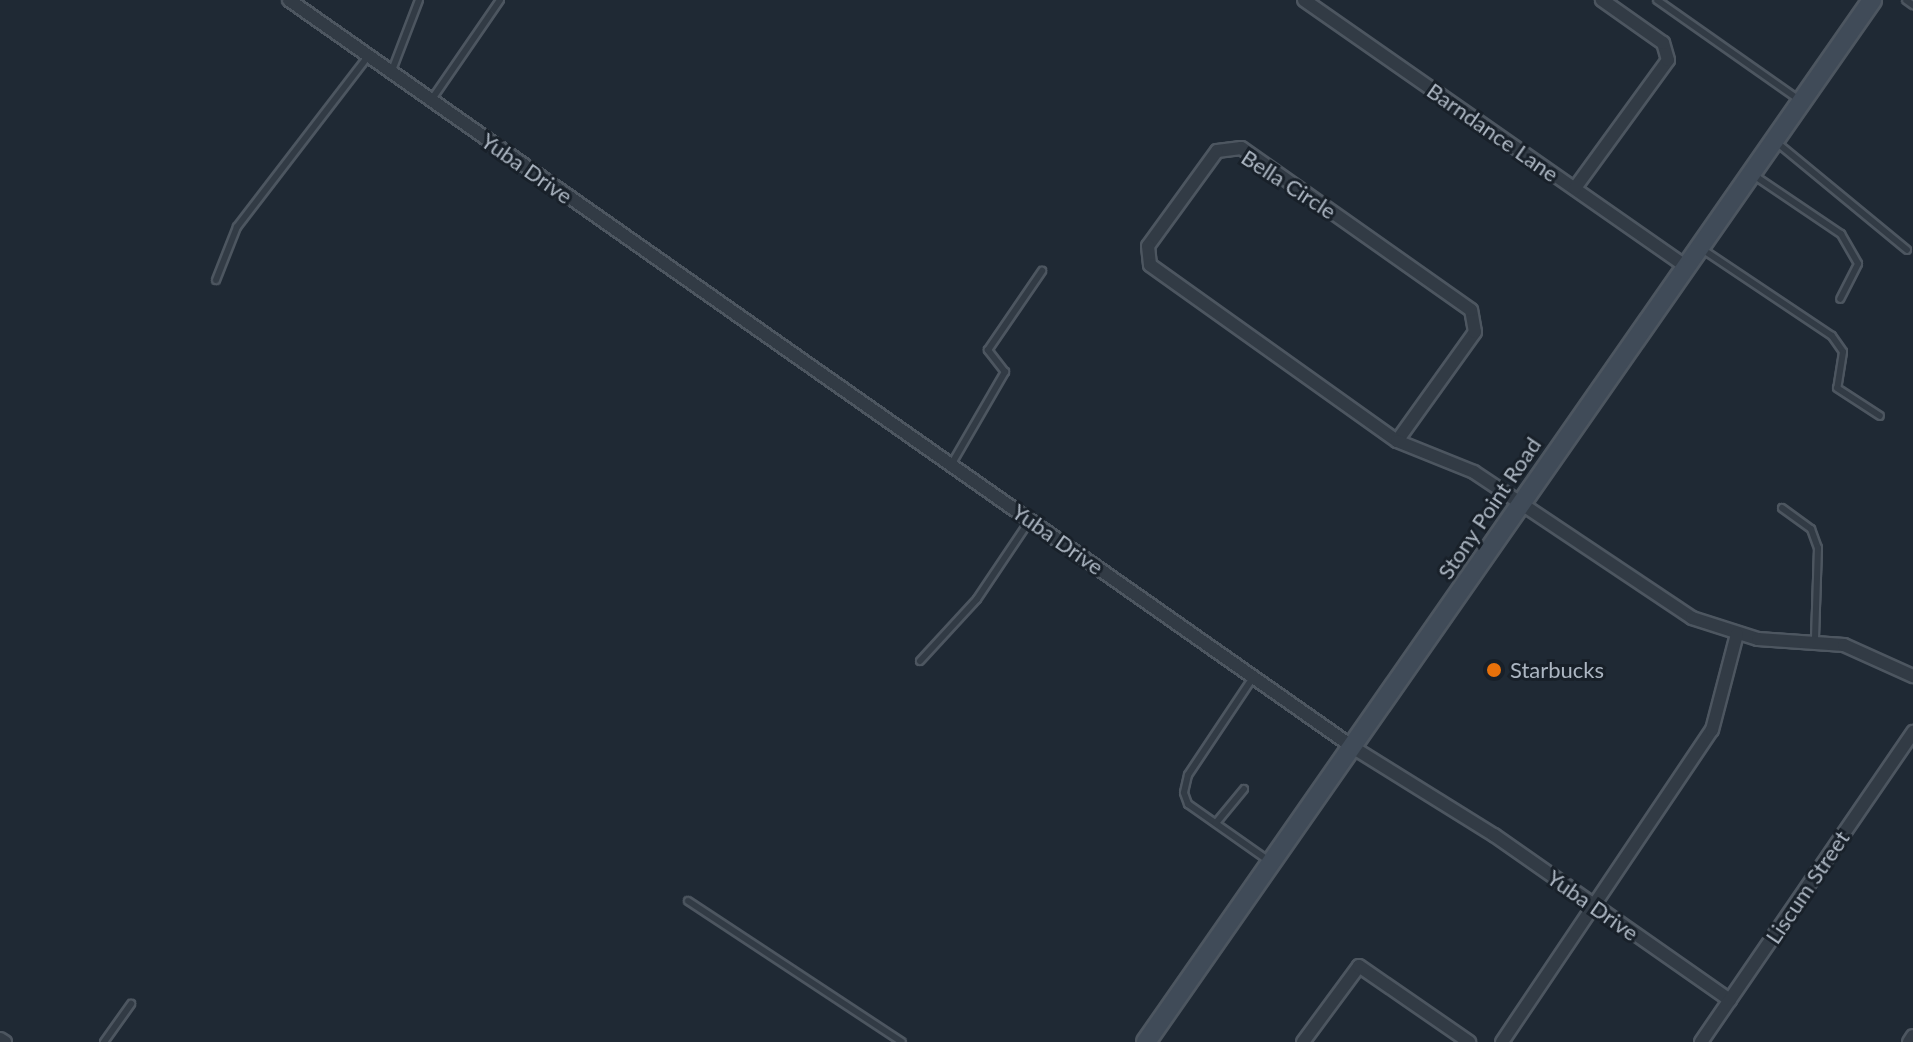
<!DOCTYPE html>
<html>
<head>
<meta charset="utf-8">
<style>
  body { margin:0 }
  #map { position:relative; width:1913px; height:1042px; overflow:hidden; background:#1f2934; font-family:Lato,sans-serif }
  div>[style] { position:absolute }
  .roads { filter:drop-shadow(2px 0 #4d5660) drop-shadow(-2px 0 #4d5660) drop-shadow(0 2px #4d5660) drop-shadow(0 -2px #4d5660) }
  .lane>* { height:6px; margin:-3px; padding:0 3px; transform-origin:3px; border-radius:3px; background:#323b45 }
  .street>* { height:12px; margin:-6px; padding:0 6px; transform-origin:6px; border-radius:6px; background:#323b45 }
  .secondary>* { height:18px; margin:-9px; padding:0 9px; transform-origin:9px; border-radius:9px; background:#404b58 }
  .dots>* { width:22px; height:22px; translate:-50% -50%; box-sizing:border-box; border:4px solid #182029; border-radius:50% }
  span { translate:-50% -50%; white-space:nowrap; text-align:center; line-height:1.15; -webkit-text-stroke:6px #182029; paint-order:stroke }
  .street-label { font-size:22px; color:#acb6c2 }
  .poi-label { font-size:22px; color:#acb6c2 }
  .left { translate:0 -50%; text-align:left }
</style>
</head>
<body>
<div id="map">
  <div class="roads">
    <div class="lane">
      <i style="left:1657px;top:0;width:172px;rotate:35.1deg"></i>
      <i style="left:1906px;top:0;width:9px;rotate:36deg"></i>
      <i style="left:391px;top:73px;width:78px;rotate:-69deg"></i>
      <i style="left:432px;top:99px;width:120px;rotate:-55.5deg"></i>
      <i style="left:1775px;top:141px;width:171px;rotate:39.5deg"></i>
      <i style="left:1755px;top:176px;width:104px;rotate:34deg"></i>
      <i style="left:1841px;top:234px;width:34px;rotate:60deg"></i>
      <i style="left:1858px;top:264px;width:39px;rotate:117deg"></i>
      <i style="left:1702px;top:249px;width:156px;rotate:33.8deg"></i>
      <i style="left:1832px;top:336px;width:19px;rotate:55deg"></i>
      <i style="left:1843px;top:352px;width:36px;rotate:99deg"></i>
      <i style="left:1837px;top:388px;width:51px;rotate:33.1deg"></i>
      <i style="left:216px;top:280px;width:57px;rotate:-68.4deg"></i>
      <i style="left:237px;top:227px;width:215px;rotate:-52.5deg"></i>
      <i style="left:951px;top:465px;width:108px;rotate:-59.9deg"></i>
      <i style="left:1005px;top:372px;width:28px;rotate:-128deg"></i>
      <i style="left:988px;top:350px;width:96px;rotate:-55.6deg"></i>
      <i style="left:1782px;top:508px;width:36px;rotate:36deg"></i>
      <i style="left:1811px;top:529px;width:20px;rotate:70deg"></i>
      <i style="left:1818px;top:548px;width:92px;rotate:91.9deg"></i>
      <i style="left:920px;top:661px;width:84px;rotate:-47.4deg"></i>
      <i style="left:977px;top:599px;width:95px;rotate:-56.1deg"></i>
      <i style="left:1254px;top:676px;width:119px;rotate:123.7deg"></i>
      <i style="left:1188px;top:775px;width:18px;rotate:103deg"></i>
      <i style="left:1184px;top:793px;width:12px;rotate:70deg"></i>
      <i style="left:1188px;top:804px;width:99px;rotate:35.1deg"></i>
      <i style="left:1216px;top:823px;width:44px;rotate:-50.5deg"></i>
      <i style="left:688px;top:901px;width:256px;rotate:33.4deg"></i>
      <i style="left:104px;top:1042px;width:47px;rotate:-54.6deg"></i>
    </div>
    <div class="street">
      <i style="left:289px;top:0;width:1301px;rotate:35.08deg"></i>
      <i style="left:1354px;top:748px;width:165px;rotate:31.9deg"></i>
      <i style="left:1494px;top:835px;width:288px;rotate:35deg"></i>
      <i style="left:1304px;top:0;width:462px;rotate:34.9deg"></i>
      <i style="left:1575px;top:188px;width:158px;rotate:-54deg"></i>
      <i style="left:1668px;top:60px;width:18px;rotate:-106deg"></i>
      <i style="left:1663px;top:43px;width:75px;rotate:-144.8deg"></i>
      <i style="left:1397px;top:441px;width:134px;rotate:-54.4deg"></i>
      <i style="left:1475px;top:332px;width:22px;rotate:-100deg"></i>
      <i style="left:1471px;top:310px;width:281px;rotate:-144.8deg"></i>
      <i style="left:1241px;top:148px;width:24px;rotate:173deg"></i>
      <i style="left:1217px;top:151px;width:117px;rotate:126deg"></i>
      <i style="left:1148px;top:246px;width:19px;rotate:84deg"></i>
      <i style="left:1150px;top:265px;width:303px;rotate:35.5deg"></i>
      <i style="left:1397px;top:441px;width:83px;rotate:21.9deg"></i>
      <i style="left:1474px;top:472px;width:262px;rotate:33.8deg"></i>
      <i style="left:1692px;top:618px;width:69px;rotate:17.7deg"></i>
      <i style="left:1758px;top:639px;width:86px;rotate:4deg"></i>
      <i style="left:1844px;top:645px;width:76px;rotate:24.2deg"></i>
      <i style="left:0;top:1039px;width:6px;rotate:31deg"></i>
      <i style="left:1303px;top:1042px;width:94px;rotate:-53.6deg"></i>
      <i style="left:1359px;top:966px;width:134px;rotate:34.6deg"></i>
      <i style="left:1502px;top:1042px;width:376px;rotate:-56.1deg"></i>
      <i style="left:1712px;top:730px;width:99px;rotate:-75.4deg"></i>
      <i style="left:1701px;top:1042px;width:376px;rotate:-55.6deg"></i>
      <i style="left:1909px;top:1042px;width:7px;rotate:-56deg"></i>
    </div>
    <div class="secondary">
      <i style="left:1146px;top:1042px;width:1270px;rotate:-55.13deg"></i>
    </div>
  </div>
  <div class="dots">
    <i style="left:1494px;top:670px;background:#e8710a"></i>
  </div>
  <div class="street-label">
    <span style="left:1493px;top:132px;rotate:35deg">Barndance Lane</span>
    <span style="left:527px;top:168px;rotate:35deg">Yuba Drive</span>
    <span style="left:1289px;top:184px;rotate:33deg">Bella Circle</span>
    <span style="left:1489px;top:508px;rotate:-56deg">Stony Point Road</span>
    <span style="left:1058px;top:539px;rotate:35deg">Yuba Drive</span>
    <span style="left:1807px;top:887px;rotate:-56deg">Liscum Street</span>
    <span style="left:1593px;top:905px;rotate:35deg">Yuba Drive</span>
  </div>
  <div class="poi-label">
    <span class="left" style="left:1510px;top:670px">Starbucks</span>
  </div>
</div>
</body>
</html>
